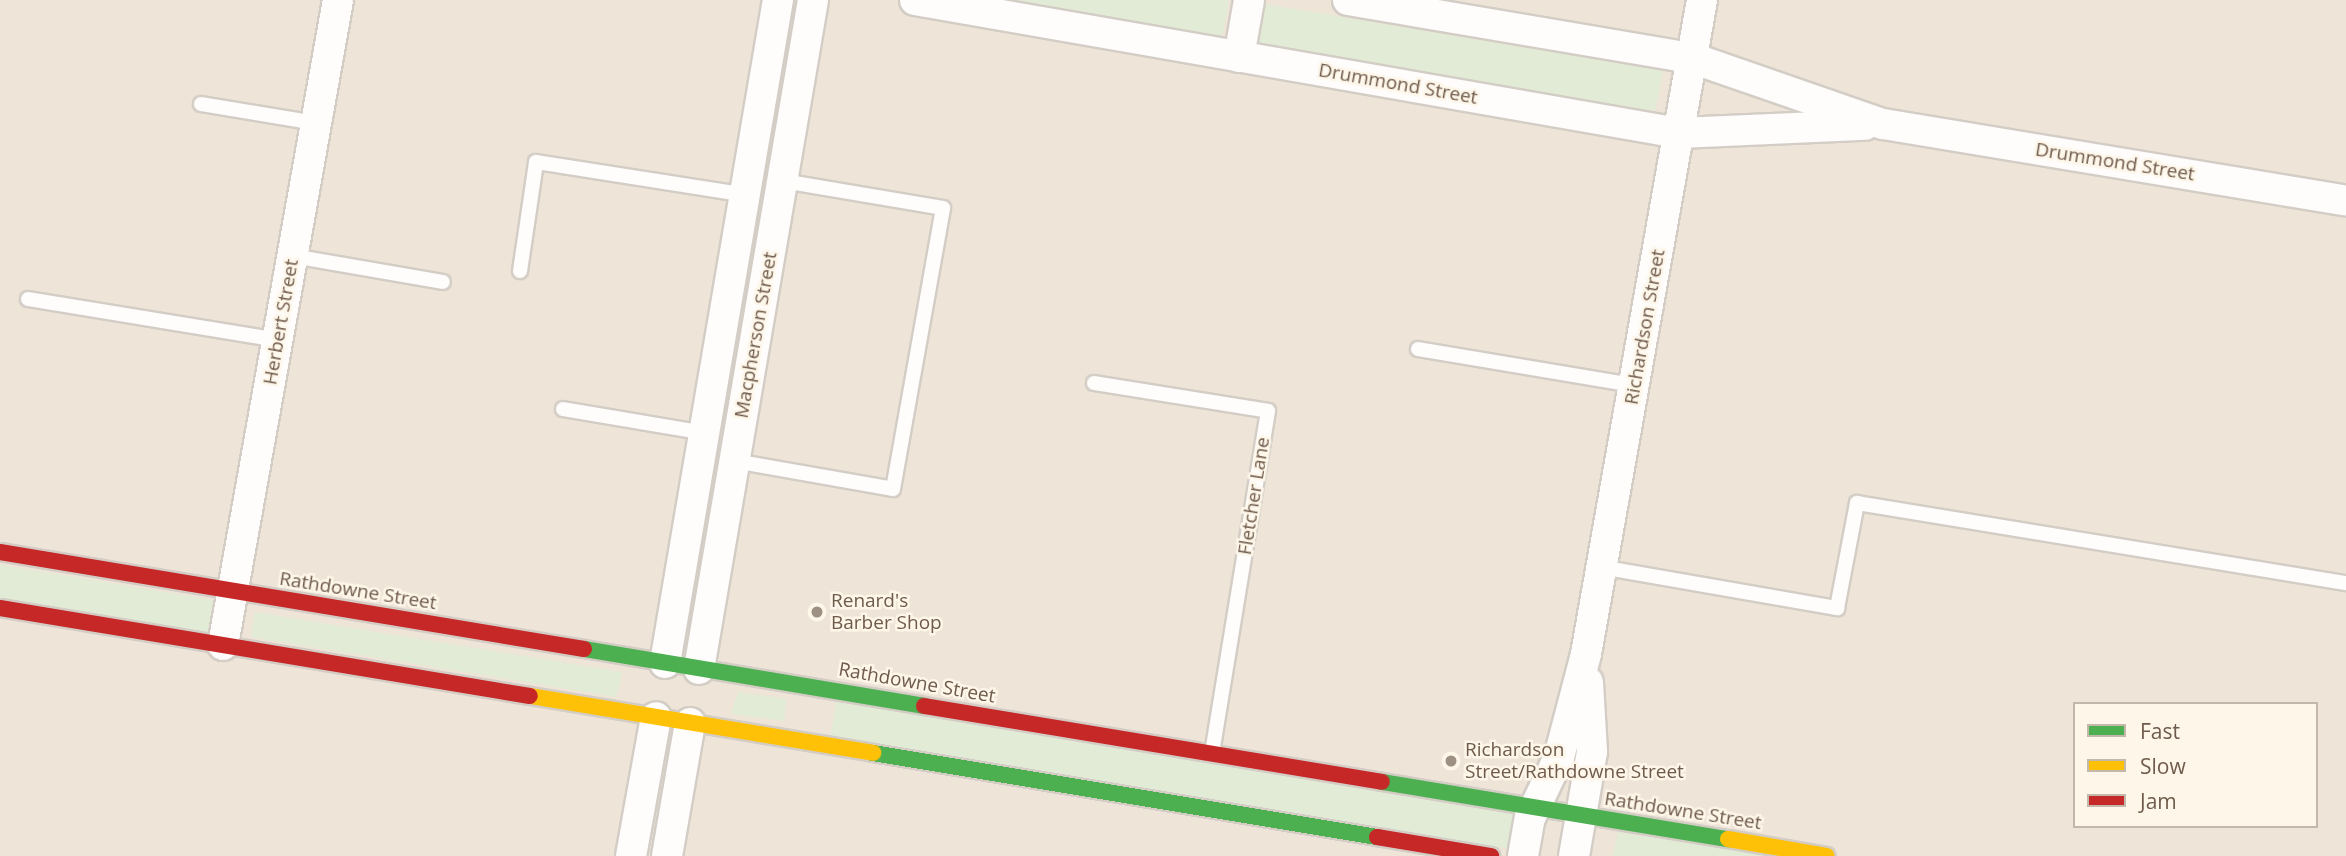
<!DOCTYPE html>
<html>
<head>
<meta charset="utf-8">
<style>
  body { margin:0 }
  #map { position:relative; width:2346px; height:856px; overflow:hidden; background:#f5f1e9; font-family:"Open Sans",sans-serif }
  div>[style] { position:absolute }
  .residential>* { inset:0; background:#eee4d7 }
  .green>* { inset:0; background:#e1ebd5 }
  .roads { filter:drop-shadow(2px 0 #d3cdc6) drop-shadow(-2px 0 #d3cdc6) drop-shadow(0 2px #d3cdc6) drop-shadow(0 -2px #d3cdc6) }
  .lane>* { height:14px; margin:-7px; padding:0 7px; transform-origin:7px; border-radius:7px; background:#fefdfc }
  .street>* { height:30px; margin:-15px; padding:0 15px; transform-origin:15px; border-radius:15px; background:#fefdfc }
  .fast>* { height:16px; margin:-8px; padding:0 8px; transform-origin:8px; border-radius:8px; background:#4caf50 }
  .slow>* { height:16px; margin:-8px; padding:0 8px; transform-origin:8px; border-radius:8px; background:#ffc107 }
  .jam>* { height:16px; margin:-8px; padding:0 8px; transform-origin:8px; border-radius:8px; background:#c62828 }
  .dots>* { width:19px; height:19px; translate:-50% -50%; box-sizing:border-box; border:4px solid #fdf6e9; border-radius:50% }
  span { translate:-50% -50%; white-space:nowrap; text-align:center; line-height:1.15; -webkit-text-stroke:5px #fdf6e9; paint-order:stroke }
  .street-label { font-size:19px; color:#6f5b4c }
  .poi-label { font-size:19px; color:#6f5b4c }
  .left { translate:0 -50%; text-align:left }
  .legend { position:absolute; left:2073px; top:702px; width:245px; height:126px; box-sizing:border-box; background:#fdf6e9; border:2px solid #c4b8aa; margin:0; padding:9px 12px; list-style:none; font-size:21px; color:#6f5b4c }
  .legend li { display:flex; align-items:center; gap:14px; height:35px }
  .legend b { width:35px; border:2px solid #c4b8aa }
</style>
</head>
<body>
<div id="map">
  <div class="residential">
    <i style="clip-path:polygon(evenodd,0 0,2346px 0,2346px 856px,0 856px,0 0,2075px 704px,2316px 704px,2316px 826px,2075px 826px,2075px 704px)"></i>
  </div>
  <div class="green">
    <i style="clip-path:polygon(981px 0,1229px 0,1222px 39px)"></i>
    <i style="clip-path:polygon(1266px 4px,1663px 71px,1655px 111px,1258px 45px)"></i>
    <i style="clip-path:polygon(0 565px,213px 600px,208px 632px,0 598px)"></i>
    <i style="clip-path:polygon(255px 612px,622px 672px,619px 688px,616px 697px,251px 637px)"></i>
    <i style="clip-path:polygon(738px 692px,786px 699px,784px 721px,731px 714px)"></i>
    <i style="clip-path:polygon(837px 699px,1518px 815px,1511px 849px,830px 738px)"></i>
    <i style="clip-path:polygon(1618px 832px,1768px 856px,1613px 856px)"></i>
  </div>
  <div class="roads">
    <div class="lane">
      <i style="left:201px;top:104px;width:117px;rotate:9.4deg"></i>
      <i style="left:293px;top:256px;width:152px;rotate:9.8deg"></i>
      <i style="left:520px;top:271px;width:110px;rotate:-81.6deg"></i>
      <i style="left:536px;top:162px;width:213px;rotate:8.9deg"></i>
      <i style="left:28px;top:299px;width:253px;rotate:9.3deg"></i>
      <i style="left:1418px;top:349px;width:219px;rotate:9.5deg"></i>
      <i style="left:1094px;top:383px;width:176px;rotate:9.1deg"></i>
      <i style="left:1268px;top:411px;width:347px;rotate:99.3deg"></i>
      <i style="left:563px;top:409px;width:144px;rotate:9.6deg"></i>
      <i style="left:735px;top:461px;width:160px;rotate:10deg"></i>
      <i style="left:893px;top:489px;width:285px;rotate:-79.9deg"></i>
      <i style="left:943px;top:208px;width:162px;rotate:-170.4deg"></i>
      <i style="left:1601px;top:567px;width:240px;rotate:9.9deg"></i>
      <i style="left:1837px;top:608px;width:107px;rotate:-79.2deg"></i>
      <i style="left:1857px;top:503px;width:496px;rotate:9.3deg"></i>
    </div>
    <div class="street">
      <i style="left:915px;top:0;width:775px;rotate:9.88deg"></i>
      <i style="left:1679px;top:133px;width:186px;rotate:-2.5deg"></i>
      <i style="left:1348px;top:0;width:349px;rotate:9.6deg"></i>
      <i style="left:1692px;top:58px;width:202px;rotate:19.1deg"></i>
      <i style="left:1883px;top:124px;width:469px;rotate:9.4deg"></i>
      <i style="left:1239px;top:57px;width:58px;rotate:-80deg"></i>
      <i style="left:223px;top:645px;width:655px;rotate:-79.89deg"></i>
      <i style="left:665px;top:663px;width:673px;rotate:-80.33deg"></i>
      <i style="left:699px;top:669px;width:679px;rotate:-80.33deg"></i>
      <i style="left:631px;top:856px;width:141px;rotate:-79.8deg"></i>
      <i style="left:667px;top:856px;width:135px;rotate:-80.2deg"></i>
      <i style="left:1523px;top:856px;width:39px;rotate:-80deg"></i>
      <i style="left:1530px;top:818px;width:68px;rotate:-64.6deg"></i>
      <i style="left:1559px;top:757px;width:106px;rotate:-75.3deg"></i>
      <i style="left:1586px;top:654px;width:664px;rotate:-79.94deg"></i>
      <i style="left:1574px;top:856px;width:106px;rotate:-80.2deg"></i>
      <i style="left:1592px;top:752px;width:70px;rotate:-93.3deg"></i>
    </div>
    <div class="fast">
      <i style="left:584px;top:649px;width:345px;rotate:9.5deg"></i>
      <i style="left:873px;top:753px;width:511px;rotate:9.46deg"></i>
      <i style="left:1382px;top:782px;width:351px;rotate:9.4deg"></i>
    </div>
    <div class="slow">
      <i style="left:530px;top:696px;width:348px;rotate:9.4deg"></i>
      <i style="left:1728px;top:839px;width:100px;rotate:9.7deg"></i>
    </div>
    <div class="jam">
      <i style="left:0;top:552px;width:592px;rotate:9.43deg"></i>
      <i style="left:0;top:608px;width:537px;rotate:9.43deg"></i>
      <i style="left:924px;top:706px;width:464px;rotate:9.4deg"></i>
      <i style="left:1377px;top:837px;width:116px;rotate:9.5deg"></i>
    </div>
  </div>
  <div class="dots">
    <i style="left:817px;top:612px;background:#9e9083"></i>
    <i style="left:1451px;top:761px;background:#9e9083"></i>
  </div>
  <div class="street-label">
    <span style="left:1398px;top:84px;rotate:10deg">Drummond Street</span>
    <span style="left:2115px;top:162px;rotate:9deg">Drummond Street</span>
    <span style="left:281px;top:322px;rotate:-80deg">Herbert Street</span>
    <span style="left:1645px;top:327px;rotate:-80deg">Richardson Street</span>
    <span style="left:756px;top:335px;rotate:-80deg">Macpherson Street</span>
    <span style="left:1254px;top:496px;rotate:-81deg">Fletcher Lane</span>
    <span style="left:358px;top:591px;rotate:9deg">Rathdowne Street</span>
    <span style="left:917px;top:683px;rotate:10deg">Rathdowne Street</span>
    <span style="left:1683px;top:811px;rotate:9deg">Rathdowne Street</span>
  </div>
  <div class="poi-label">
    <span class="left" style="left:831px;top:612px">Renard's<br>Barber Shop</span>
    <span class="left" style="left:1465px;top:761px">Richardson<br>Street/Rathdowne Street</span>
  </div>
  <ul class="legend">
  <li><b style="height:9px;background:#4caf50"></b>Fast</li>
  <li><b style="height:9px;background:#ffc107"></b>Slow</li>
  <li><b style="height:9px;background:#c62828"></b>Jam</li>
  </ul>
</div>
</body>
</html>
